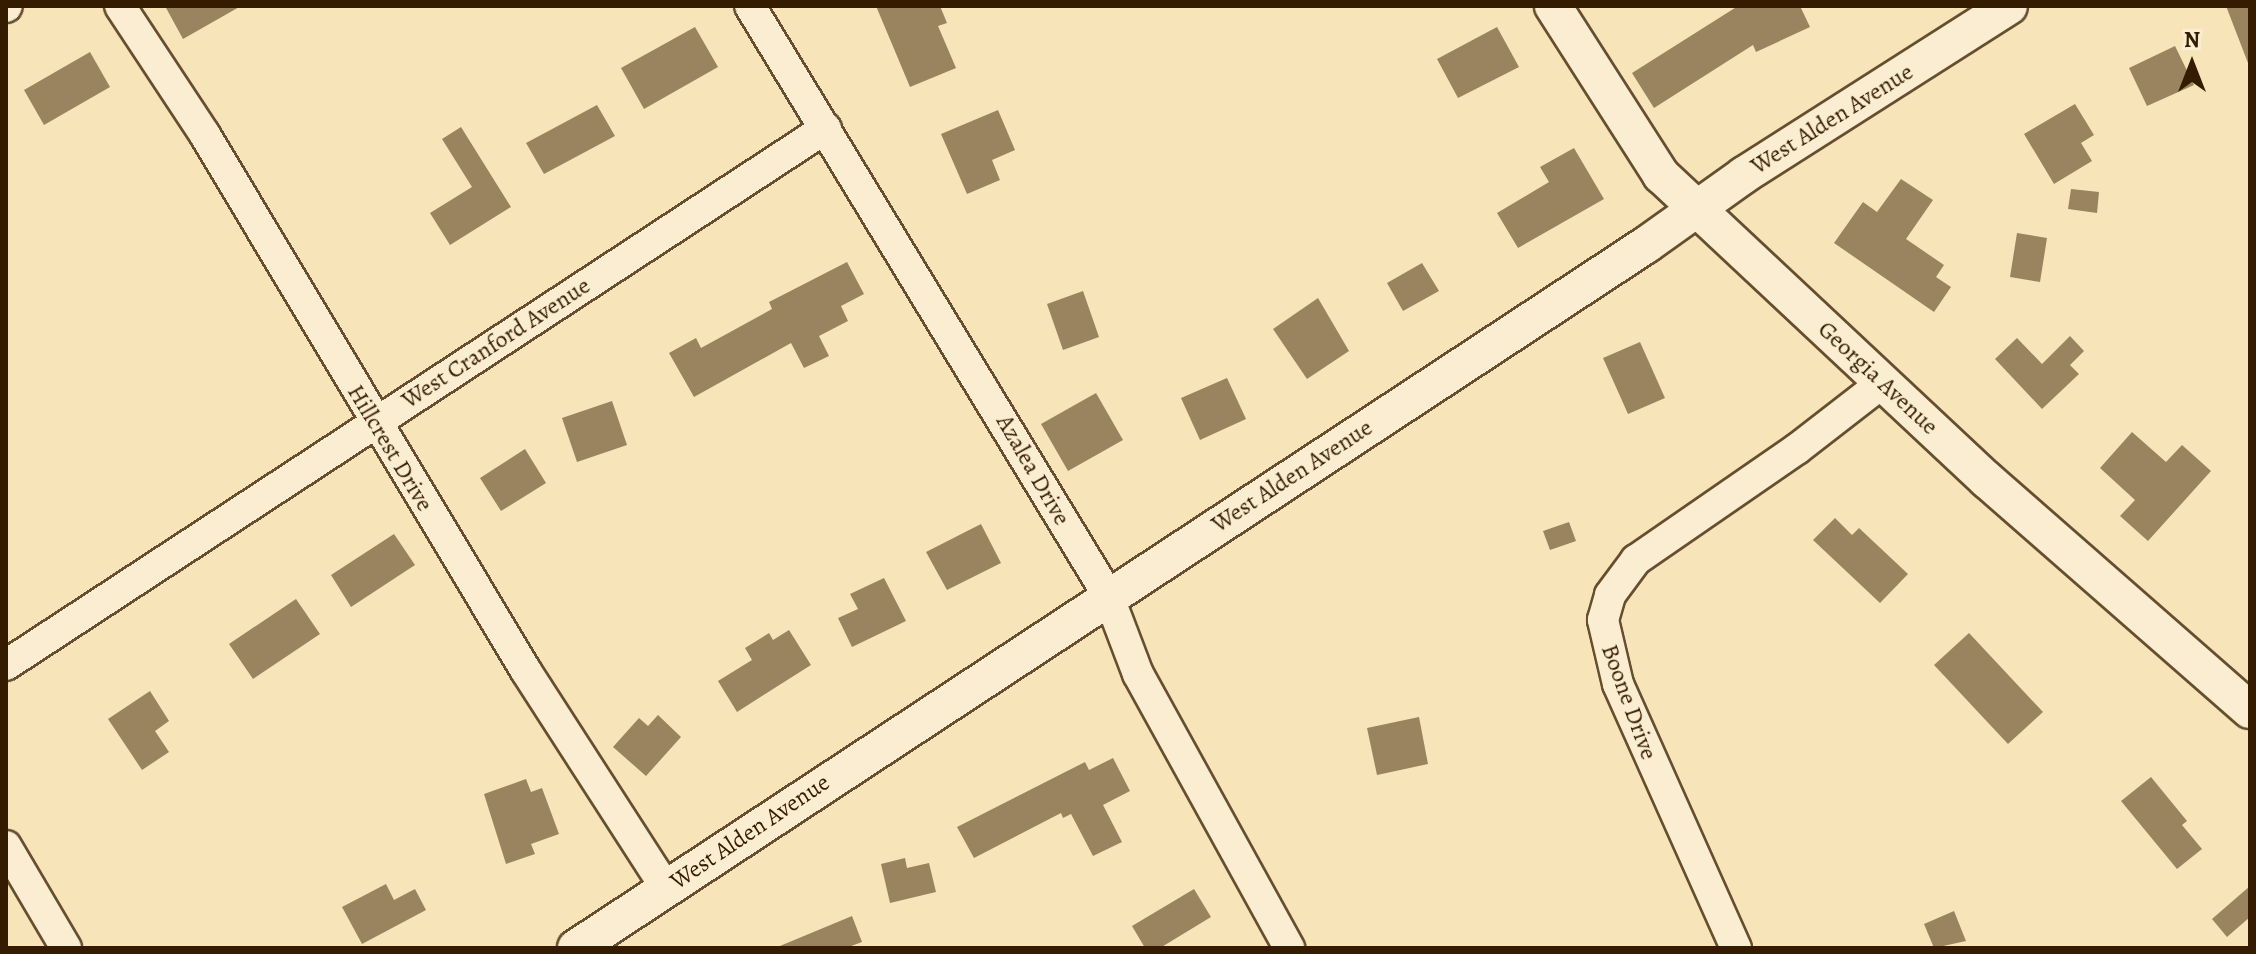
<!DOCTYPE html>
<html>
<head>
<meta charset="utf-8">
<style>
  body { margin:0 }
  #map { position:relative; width:2256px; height:954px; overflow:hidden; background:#f7e4b8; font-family:Alegreya,serif }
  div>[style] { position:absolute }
  .building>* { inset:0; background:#9a8460 }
  .roads { filter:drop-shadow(2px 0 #664e2e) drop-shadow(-2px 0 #664e2e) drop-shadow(0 2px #664e2e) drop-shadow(0 -2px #664e2e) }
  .minor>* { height:30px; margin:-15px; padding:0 15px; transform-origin:15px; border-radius:15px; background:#faedd1 }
  .tertiary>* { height:36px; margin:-18px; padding:0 18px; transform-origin:18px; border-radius:18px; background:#faedd1 }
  span { translate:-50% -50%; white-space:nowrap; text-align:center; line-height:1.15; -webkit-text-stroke:6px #faedd1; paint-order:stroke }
  .street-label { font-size:24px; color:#351c00 }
  .frame { position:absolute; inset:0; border:8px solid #351c00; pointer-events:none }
  .north { position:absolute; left:2152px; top:24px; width:80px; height:80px; -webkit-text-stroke:6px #faedd1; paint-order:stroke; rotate:0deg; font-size:22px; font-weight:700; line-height:32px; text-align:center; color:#351c00 }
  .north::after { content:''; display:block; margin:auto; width:28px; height:36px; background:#351c00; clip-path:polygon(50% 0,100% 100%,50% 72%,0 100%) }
</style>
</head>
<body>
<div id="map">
  <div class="building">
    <i style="clip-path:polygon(165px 6px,241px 6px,183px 39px)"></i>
    <i style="clip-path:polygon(876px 6px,940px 6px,947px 23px,938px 26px,956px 68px,910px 87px)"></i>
    <i style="clip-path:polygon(1738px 6px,1800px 6px,1810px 27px,1756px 52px,1753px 45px,1654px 108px,1632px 73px)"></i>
    <i style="clip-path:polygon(2226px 6px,2250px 6px,2250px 63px,2248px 63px)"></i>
    <i style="clip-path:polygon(695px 27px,718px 67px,644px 109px,621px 68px)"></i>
    <i style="clip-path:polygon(1497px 27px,1519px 67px,1458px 98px,1437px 59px)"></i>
    <i style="clip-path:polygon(2175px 46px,2194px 85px,2147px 106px,2129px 68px)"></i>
    <i style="clip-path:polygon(90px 52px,110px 87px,44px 125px,24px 90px)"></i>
    <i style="clip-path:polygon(2075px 104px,2094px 135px,2081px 143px,2092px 161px,2054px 184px,2024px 134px)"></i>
    <i style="clip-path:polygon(597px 105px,615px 136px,544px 174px,526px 143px)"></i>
    <i style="clip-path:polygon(998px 110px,1015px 150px,992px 160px,1000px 180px,967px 194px,941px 134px)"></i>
    <i style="clip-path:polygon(461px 127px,511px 207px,450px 245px,430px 213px,472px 187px,442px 139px)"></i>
    <i style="clip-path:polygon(1574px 148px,1604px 199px,1518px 248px,1497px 213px,1549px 182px,1540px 167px)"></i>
    <i style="clip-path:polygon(1901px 179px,1933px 200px,1906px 239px,1944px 265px,1936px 277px,1951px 287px,1934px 312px,1834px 243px,1863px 202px,1877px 212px)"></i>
    <i style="clip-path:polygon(2071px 189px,2099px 192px,2097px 213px,2068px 209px)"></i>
    <i style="clip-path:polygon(2017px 233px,2047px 238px,2040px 282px,2010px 277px)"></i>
    <i style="clip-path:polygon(847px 262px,864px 294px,841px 306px,848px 321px,819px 336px,829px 356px,804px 368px,791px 343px,694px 397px,669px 353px,696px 338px,701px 348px,772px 309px,769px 302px)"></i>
    <i style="clip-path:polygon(1422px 263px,1439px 291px,1403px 311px,1387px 283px)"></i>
    <i style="clip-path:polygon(1083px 291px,1099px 337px,1063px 350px,1047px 304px)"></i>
    <i style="clip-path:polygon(1318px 298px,1349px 351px,1307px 379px,1273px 329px)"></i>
    <i style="clip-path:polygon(2070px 336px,2084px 351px,2070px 365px,2079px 374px,2042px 409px,1995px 359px,2017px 338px,2042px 364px)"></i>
    <i style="clip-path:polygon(1640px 342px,1665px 398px,1628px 414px,1603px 358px)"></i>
    <i style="clip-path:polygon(1227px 378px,1246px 419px,1200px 440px,1181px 398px)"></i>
    <i style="clip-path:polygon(1096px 393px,1123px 440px,1068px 471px,1041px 424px)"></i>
    <i style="clip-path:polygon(612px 401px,627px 445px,577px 462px,562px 418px)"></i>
    <i style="clip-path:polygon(2132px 432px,2166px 462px,2182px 445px,2211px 471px,2148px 541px,2120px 516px,2135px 500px,2100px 468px)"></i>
    <i style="clip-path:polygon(525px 449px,546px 483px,501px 511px,480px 478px)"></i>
    <i style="clip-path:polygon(1835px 518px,1852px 535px,1859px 528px,1908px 574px,1880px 603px,1813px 540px)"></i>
    <i style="clip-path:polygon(1569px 522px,1576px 541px,1550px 550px,1543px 531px)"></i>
    <i style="clip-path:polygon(981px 524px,1001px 563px,947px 590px,926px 552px)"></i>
    <i style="clip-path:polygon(394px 534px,415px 565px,351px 607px,331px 575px)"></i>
    <i style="clip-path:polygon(884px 578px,906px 621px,852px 647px,838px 618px,858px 609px,850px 594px)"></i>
    <i style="clip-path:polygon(296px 599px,320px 634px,253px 679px,229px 644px)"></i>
    <i style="clip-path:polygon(789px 630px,811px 665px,737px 712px,718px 681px,752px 660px,745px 648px,769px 633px,773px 640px)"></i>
    <i style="clip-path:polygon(1969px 633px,2043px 712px,2008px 744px,1934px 665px)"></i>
    <i style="clip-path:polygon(150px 691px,169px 721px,155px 731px,169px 752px,142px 770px,108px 719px)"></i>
    <i style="clip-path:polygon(658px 715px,681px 737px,646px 776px,613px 747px,639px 718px,648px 726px)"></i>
    <i style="clip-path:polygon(1419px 717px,1428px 764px,1377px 775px,1367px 728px)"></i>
    <i style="clip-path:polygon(1113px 758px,1130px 791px,1103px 805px,1122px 842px,1093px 856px,1071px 814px,1063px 818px,1061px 813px,974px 858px,957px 827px,1085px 762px,1089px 770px)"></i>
    <i style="clip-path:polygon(2151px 777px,2187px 821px,2182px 825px,2202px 849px,2177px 869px,2121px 801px)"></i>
    <i style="clip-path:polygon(526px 779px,531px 792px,542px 788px,559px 834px,531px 844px,535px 854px,506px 864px,484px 794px)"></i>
    <i style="clip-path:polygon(905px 858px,907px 868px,929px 863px,936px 892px,890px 903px,881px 864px)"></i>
    <i style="clip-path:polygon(386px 884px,394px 900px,415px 889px,426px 910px,362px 944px,342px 907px)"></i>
    <i style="clip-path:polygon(2250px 886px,2250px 917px,2227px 937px,2212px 919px)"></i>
    <i style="clip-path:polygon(1194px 889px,1211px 917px,1160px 948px,1145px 948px,1132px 926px)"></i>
    <i style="clip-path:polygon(1954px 911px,1966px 941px,1934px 948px,1924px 924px)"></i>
    <i style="clip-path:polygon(852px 916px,862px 942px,846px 948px,775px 948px)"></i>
  </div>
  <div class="roads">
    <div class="minor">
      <i style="left:120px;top:6px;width:154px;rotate:56.6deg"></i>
      <i style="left:205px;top:135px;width:625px;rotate:59.08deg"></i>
      <i style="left:526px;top:671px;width:258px;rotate:57.2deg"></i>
      <i style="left:750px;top:6px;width:689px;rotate:58.71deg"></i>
      <i style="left:1108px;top:595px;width:85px;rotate:69.2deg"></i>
      <i style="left:1138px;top:674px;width:313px;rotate:61.1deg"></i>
      <i style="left:6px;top:7px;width:1px;rotate:-45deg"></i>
      <i style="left:6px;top:665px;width:980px;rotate:-33.22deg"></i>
      <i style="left:6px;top:846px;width:118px;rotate:59.5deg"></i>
      <i style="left:1736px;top:948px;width:289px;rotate:-114.1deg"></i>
      <i style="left:1618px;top:684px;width:66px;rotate:-103.2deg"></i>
      <i style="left:1603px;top:620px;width:26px;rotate:-74deg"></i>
      <i style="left:1610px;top:595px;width:44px;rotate:-53.4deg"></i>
      <i style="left:1636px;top:560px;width:196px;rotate:-34.6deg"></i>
      <i style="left:1797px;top:449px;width:108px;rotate:-37.8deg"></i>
    </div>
    <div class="tertiary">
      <i style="left:1553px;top:6px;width:201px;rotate:57.4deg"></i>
      <i style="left:1661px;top:175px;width:446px;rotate:43.1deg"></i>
      <i style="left:1987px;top:480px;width:349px;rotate:41.2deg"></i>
      <i style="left:576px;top:948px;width:1280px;rotate:-33.31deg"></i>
      <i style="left:1646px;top:245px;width:120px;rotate:-35.5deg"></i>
      <i style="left:1744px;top:175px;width:314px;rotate:-32.5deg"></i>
    </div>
  </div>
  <div class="street-label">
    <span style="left:1832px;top:119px;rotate:-32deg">West Alden Avenue</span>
    <span style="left:496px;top:343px;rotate:-33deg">West Cranford Avenue</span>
    <span style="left:1878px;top:378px;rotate:43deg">Georgia Avenue</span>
    <span style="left:390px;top:448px;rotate:59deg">Hillcrest Drive</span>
    <span style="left:1033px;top:470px;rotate:60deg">Azalea Drive</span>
    <span style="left:1292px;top:476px;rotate:-33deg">West Alden Avenue</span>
    <span style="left:1629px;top:702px;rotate:70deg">Boone Drive</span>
    <span style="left:750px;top:832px;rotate:-34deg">West Alden Avenue</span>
  </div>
  <div class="frame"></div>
  <div class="north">N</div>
</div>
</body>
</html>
